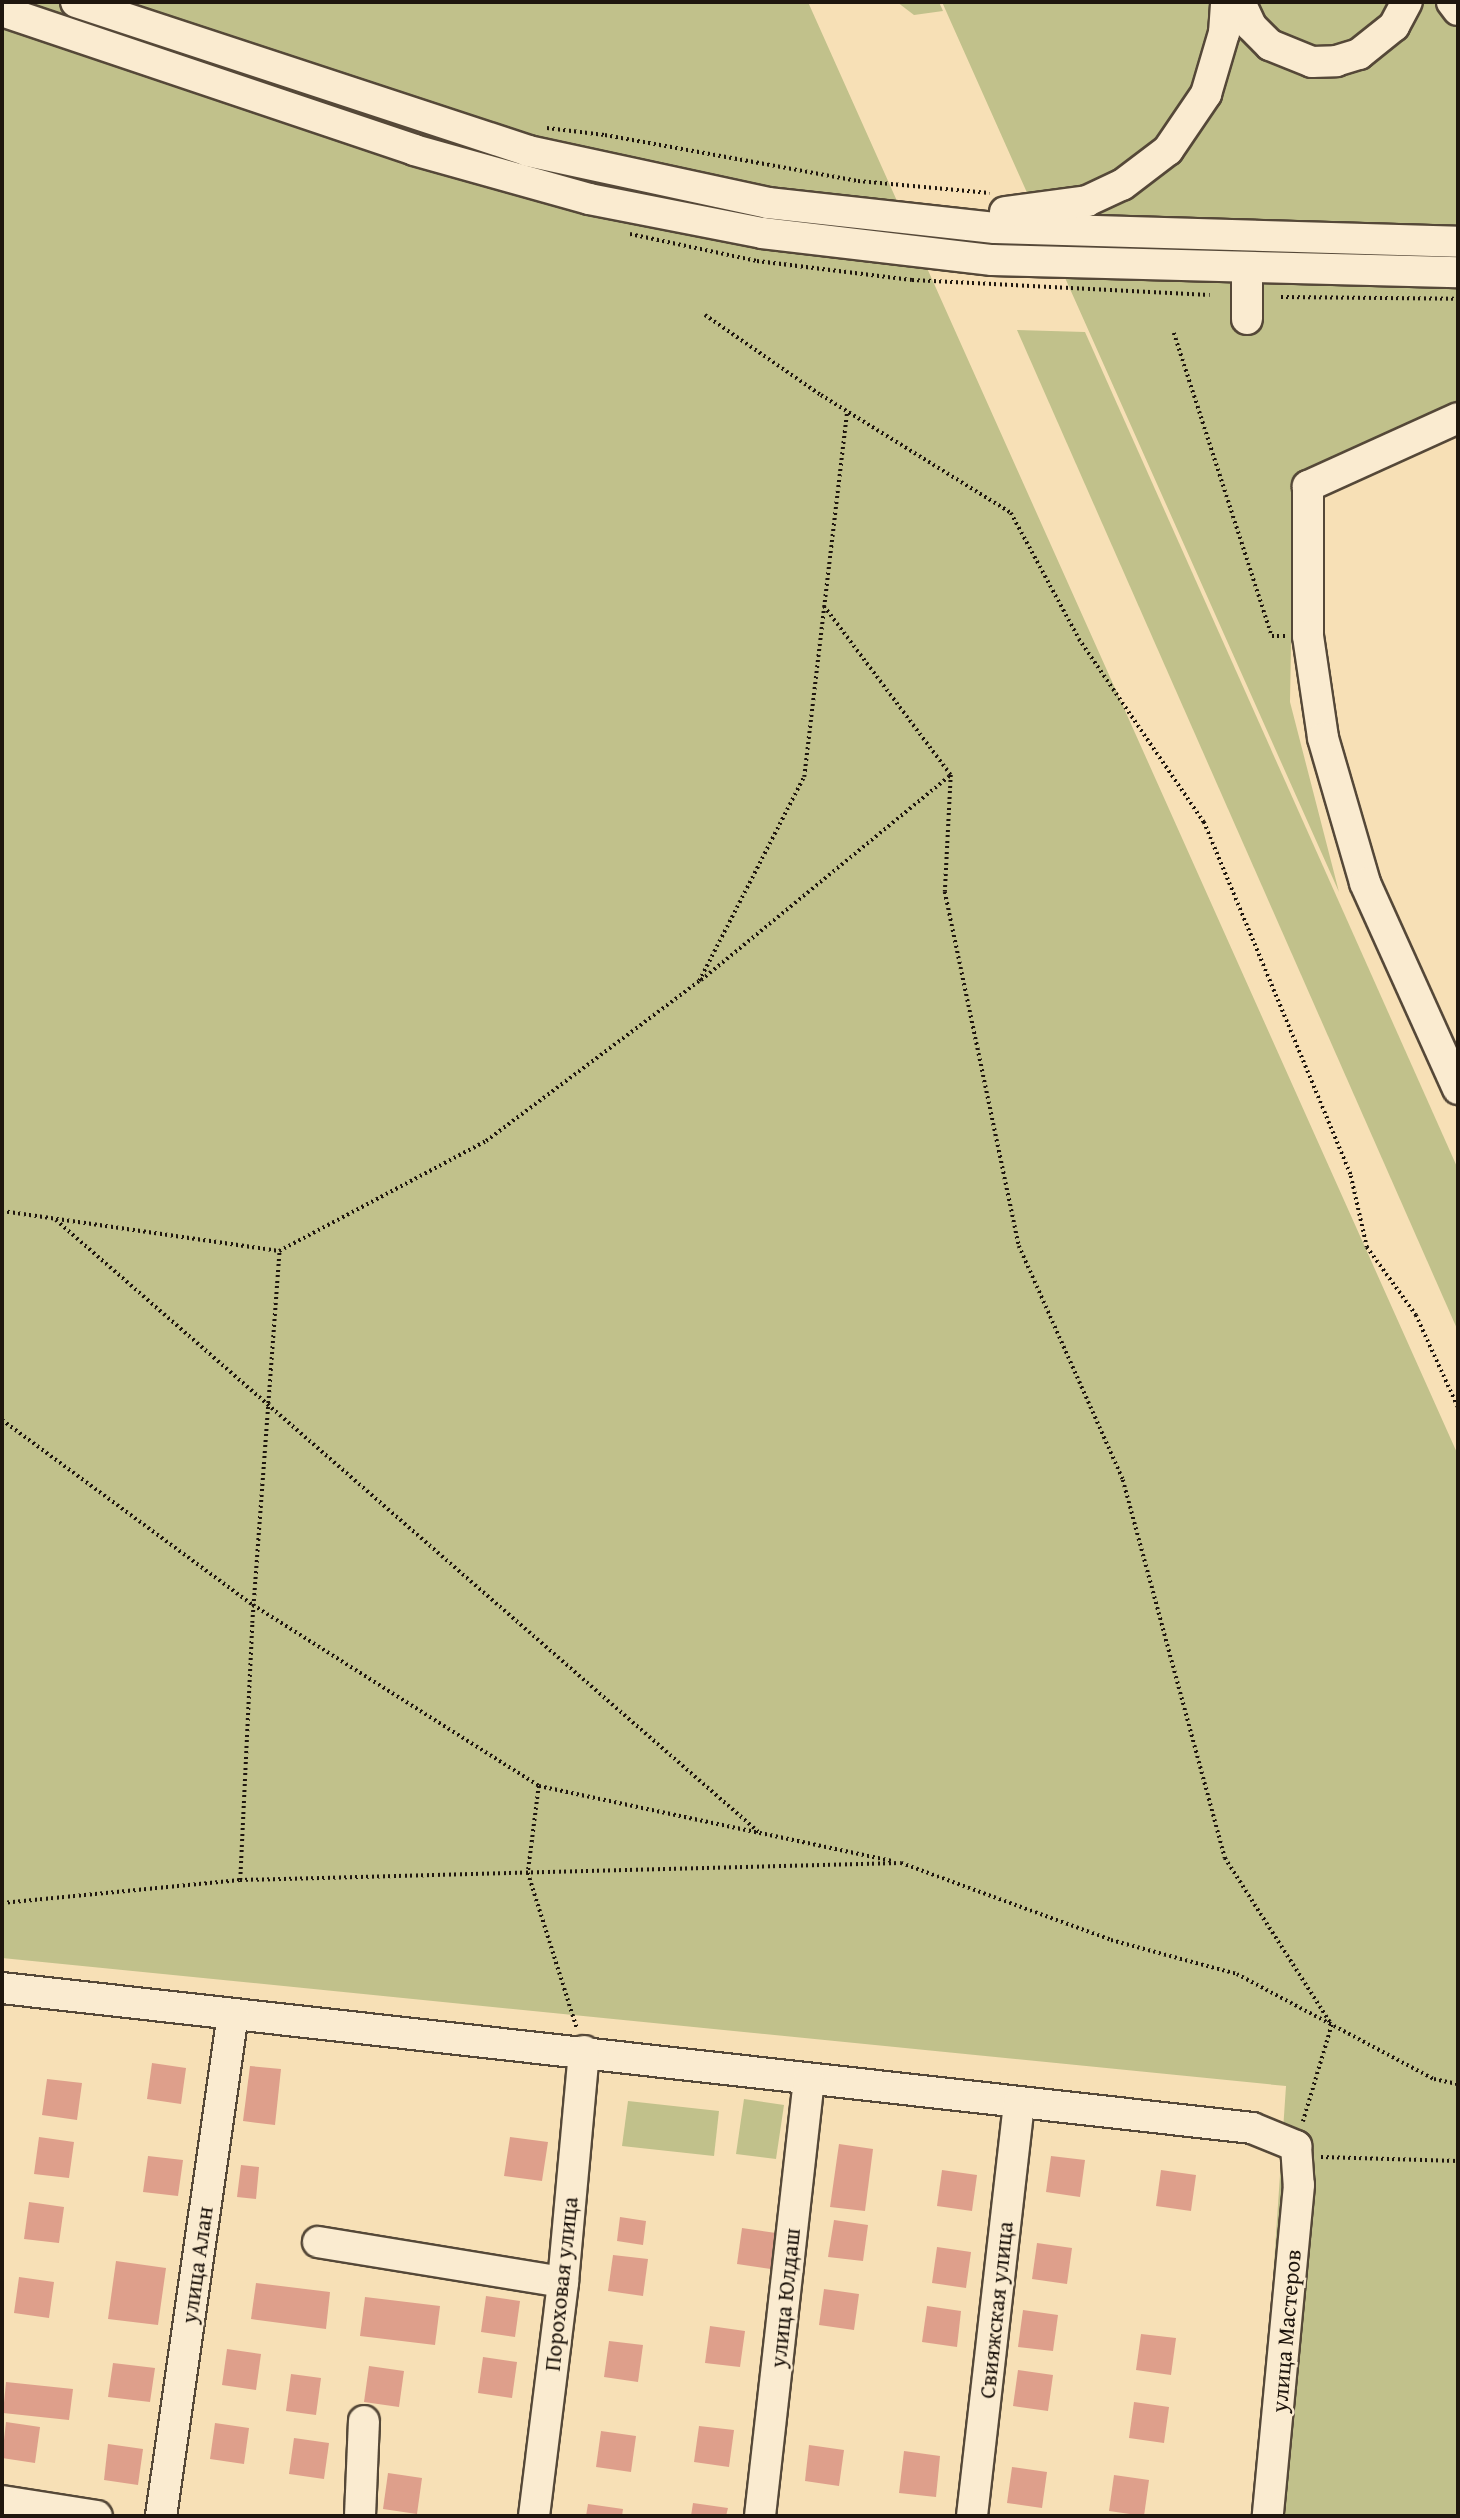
<!DOCTYPE html>
<html>
<head>
<meta charset="utf-8">
<style>
  body { margin:0 }
  #map { position:relative; width:1460px; height:2518px; overflow:hidden; background:#f7e0b6; font-family:"Gentium Book Plus",serif }
  div>[style] { position:absolute }
  .green>* { inset:0; background:#c1c18b }
  .building>* { inset:0; background:#de9f8b }
  .path>* { height:3.5px; margin-top:-1.75px; transform-origin:0; background:repeating-linear-gradient(90deg,#1f160e 0 2px,transparent 0 5.5px) }
  .roads { filter:drop-shadow(2px 0 #554838) drop-shadow(-2px 0 #554838) drop-shadow(0 2px #554838) drop-shadow(0 -2px #554838) }
  .minor>* { height:30px; margin:-15px; padding:0 15px; transform-origin:15px; border-radius:15px; background:#faebd0 }
  span { translate:-50% -50%; white-space:nowrap; text-align:center; line-height:1.15; -webkit-text-stroke:5px #faebd0; paint-order:stroke }
  .street-label { font-size:23px; color:#1f160e }
  .frame { position:absolute; inset:0; border:4px solid #1f160e; pointer-events:none }
</style>
</head>
<body>
<div id="map">
  <div class="green">
    <i style="clip-path:polygon(2px 2px,808px 2px,1458px 1455px,1458px 2516px,1257px 2516px,1286px 2086px,2px 1958px)"></i>
    <i style="clip-path:polygon(897px 2px,939px 2px,943px 11px,914px 15px)"></i>
    <i style="clip-path:polygon(942px 2px,1458px 2px,1458px 406px,1294px 478px,1290px 702px,1339px 892px)"></i>
    <i style="clip-path:polygon(1017px 330px,1085px 332px,1458px 1169px,1458px 1331px)"></i>
    <i style="clip-path:polygon(744px 2099px,784px 2105px,776px 2159px,736px 2154px)"></i>
    <i style="clip-path:polygon(628px 2101px,719px 2111px,714px 2156px,622px 2146px)"></i>
  </div>
  <div class="building">
    <i style="clip-path:polygon(152px 2063px,186px 2068px,181px 2104px,147px 2099px)"></i>
    <i style="clip-path:polygon(250px 2066px,281px 2069px,275px 2125px,243px 2121px)"></i>
    <i style="clip-path:polygon(47px 2079px,82px 2083px,77px 2120px,42px 2115px)"></i>
    <i style="clip-path:polygon(39px 2137px,74px 2142px,69px 2178px,34px 2174px)"></i>
    <i style="clip-path:polygon(510px 2137px,548px 2142px,542px 2181px,504px 2176px)"></i>
    <i style="clip-path:polygon(839px 2144px,873px 2149px,865px 2211px,830px 2207px)"></i>
    <i style="clip-path:polygon(148px 2156px,183px 2160px,178px 2196px,143px 2192px)"></i>
    <i style="clip-path:polygon(1051px 2156px,1085px 2160px,1080px 2197px,1046px 2192px)"></i>
    <i style="clip-path:polygon(241px 2165px,259px 2167px,256px 2199px,237px 2197px)"></i>
    <i style="clip-path:polygon(942px 2170px,977px 2175px,972px 2211px,937px 2206px)"></i>
    <i style="clip-path:polygon(1161px 2170px,1196px 2175px,1191px 2211px,1156px 2206px)"></i>
    <i style="clip-path:polygon(29px 2202px,64px 2207px,59px 2243px,24px 2239px)"></i>
    <i style="clip-path:polygon(620px 2217px,646px 2221px,643px 2245px,617px 2241px)"></i>
    <i style="clip-path:polygon(834px 2220px,868px 2225px,863px 2261px,828px 2257px)"></i>
    <i style="clip-path:polygon(742px 2228px,776px 2233px,771px 2269px,737px 2264px)"></i>
    <i style="clip-path:polygon(1037px 2243px,1072px 2248px,1067px 2284px,1032px 2279px)"></i>
    <i style="clip-path:polygon(937px 2247px,971px 2252px,966px 2288px,932px 2283px)"></i>
    <i style="clip-path:polygon(613px 2255px,648px 2259px,643px 2296px,608px 2291px)"></i>
    <i style="clip-path:polygon(116px 2261px,166px 2268px,158px 2325px,108px 2319px)"></i>
    <i style="clip-path:polygon(19px 2277px,54px 2282px,49px 2318px,14px 2313px)"></i>
    <i style="clip-path:polygon(256px 2283px,330px 2292px,326px 2329px,251px 2319px)"></i>
    <i style="clip-path:polygon(824px 2289px,859px 2294px,854px 2330px,819px 2325px)"></i>
    <i style="clip-path:polygon(486px 2296px,520px 2301px,515px 2337px,481px 2332px)"></i>
    <i style="clip-path:polygon(365px 2297px,440px 2306px,435px 2345px,360px 2336px)"></i>
    <i style="clip-path:polygon(927px 2306px,961px 2311px,957px 2347px,922px 2342px)"></i>
    <i style="clip-path:polygon(1023px 2310px,1058px 2315px,1053px 2351px,1018px 2347px)"></i>
    <i style="clip-path:polygon(710px 2326px,745px 2331px,740px 2367px,705px 2363px)"></i>
    <i style="clip-path:polygon(1141px 2334px,1176px 2338px,1171px 2375px,1136px 2370px)"></i>
    <i style="clip-path:polygon(609px 2341px,643px 2345px,638px 2382px,604px 2377px)"></i>
    <i style="clip-path:polygon(227px 2349px,261px 2354px,256px 2390px,222px 2385px)"></i>
    <i style="clip-path:polygon(483px 2357px,517px 2362px,512px 2398px,478px 2393px)"></i>
    <i style="clip-path:polygon(113px 2363px,155px 2368px,150px 2402px,108px 2397px)"></i>
    <i style="clip-path:polygon(369px 2366px,404px 2371px,399px 2407px,364px 2402px)"></i>
    <i style="clip-path:polygon(1018px 2370px,1053px 2375px,1048px 2411px,1013px 2406px)"></i>
    <i style="clip-path:polygon(291px 2374px,321px 2378px,316px 2415px,286px 2411px)"></i>
    <i style="clip-path:polygon(6px 2382px,73px 2389px,69px 2420px,3px 2413px)"></i>
    <i style="clip-path:polygon(1134px 2402px,1169px 2407px,1164px 2443px,1129px 2438px)"></i>
    <i style="clip-path:polygon(6px 2422px,40px 2427px,35px 2463px,2px 2458px)"></i>
    <i style="clip-path:polygon(215px 2423px,249px 2428px,244px 2464px,210px 2459px)"></i>
    <i style="clip-path:polygon(699px 2426px,734px 2430px,729px 2467px,694px 2462px)"></i>
    <i style="clip-path:polygon(601px 2431px,636px 2436px,631px 2472px,596px 2467px)"></i>
    <i style="clip-path:polygon(294px 2438px,329px 2443px,324px 2479px,289px 2474px)"></i>
    <i style="clip-path:polygon(108px 2444px,143px 2449px,138px 2485px,104px 2480px)"></i>
    <i style="clip-path:polygon(809px 2445px,844px 2450px,839px 2486px,805px 2481px)"></i>
    <i style="clip-path:polygon(904px 2451px,940px 2456px,936px 2497px,899px 2493px)"></i>
    <i style="clip-path:polygon(1012px 2467px,1047px 2472px,1042px 2508px,1007px 2503px)"></i>
    <i style="clip-path:polygon(388px 2473px,422px 2478px,417px 2514px,383px 2509px)"></i>
    <i style="clip-path:polygon(1114px 2475px,1149px 2480px,1144px 2516px,1109px 2511px)"></i>
    <i style="clip-path:polygon(693px 2503px,728px 2508px,726px 2516px,691px 2516px)"></i>
    <i style="clip-path:polygon(588px 2504px,623px 2509px,622px 2516px,586px 2516px)"></i>
  </div>
  <div class="path">
    <i style="left:547px;top:128px;width:58px;rotate:6.9deg"></i>
    <i style="left:605px;top:135px;width:257px;rotate:10.3deg"></i>
    <i style="left:858px;top:181px;width:132px;rotate:5.2deg"></i>
    <i style="left:630px;top:234px;width:130px;rotate:12deg"></i>
    <i style="left:757px;top:261px;width:156px;rotate:7deg"></i>
    <i style="left:912px;top:280px;width:298px;rotate:2.9deg"></i>
    <i style="left:1281px;top:297px;width:177px;rotate:0.6deg"></i>
    <i style="left:705px;top:315px;width:141px;rotate:34.6deg"></i>
    <i style="left:821px;top:395px;width:224px;rotate:31.8deg"></i>
    <i style="left:1011px;top:513px;width:143px;rotate:61.6deg"></i>
    <i style="left:1079px;top:639px;width:222px;rotate:55.7deg"></i>
    <i style="left:1204px;top:822px;width:383px;rotate:67.4deg"></i>
    <i style="left:1351px;top:1176px;width:73px;rotate:77.3deg"></i>
    <i style="left:1367px;top:1247px;width:84px;rotate:54.2deg"></i>
    <i style="left:1416px;top:1315px;width:101px;rotate:65.5deg"></i>
    <i style="left:1174px;top:333px;width:318px;rotate:72.1deg"></i>
    <i style="left:1272px;top:636px;width:13px"></i>
    <i style="left:824px;top:606px;width:211px;rotate:53.1deg"></i>
    <i style="left:951px;top:775px;width:117px;rotate:92.9deg"></i>
    <i style="left:945px;top:892px;width:362px;rotate:78.2deg"></i>
    <i style="left:1019px;top:1246px;width:256px;rotate:66deg"></i>
    <i style="left:1123px;top:1480px;width:392px;rotate:74.9deg"></i>
    <i style="left:1225px;top:1858px;width:198px;rotate:57.4deg"></i>
    <i style="left:1332px;top:2025px;width:101px;rotate:106.6deg"></i>
    <i style="left:701px;top:980px;width:321px;rotate:-39.4deg"></i>
    <i style="left:2px;top:1211px;width:280px;rotate:8.2deg"></i>
    <i style="left:279px;top:1251px;width:234px;rotate:-28deg"></i>
    <i style="left:486px;top:1141px;width:266px;rotate:-36.9deg"></i>
    <i style="left:699px;top:981px;width:229px;rotate:-62.8deg"></i>
    <i style="left:804px;top:777px;width:368px;rotate:-83.3deg"></i>
    <i style="left:56px;top:1220px;width:933px;rotate:41.05deg"></i>
    <i style="left:2px;top:1420px;width:312px;rotate:36.4deg"></i>
    <i style="left:253px;top:1605px;width:338px;rotate:32.3deg"></i>
    <i style="left:539px;top:1786px;width:361px;rotate:12deg"></i>
    <i style="left:539px;top:1786px;width:88px;rotate:97.2deg"></i>
    <i style="left:528px;top:1873px;width:163px;rotate:72.5deg"></i>
    <i style="left:240px;top:1880px;width:257px;rotate:-87.3deg"></i>
    <i style="left:252px;top:1623px;width:373px;rotate:-85.8deg"></i>
    <i style="left:2px;top:1903px;width:239px;rotate:-5.5deg"></i>
    <i style="left:240px;top:1880px;width:661px;rotate:-1.47deg"></i>
    <i style="left:901px;top:1863px;width:224px;rotate:20.1deg"></i>
    <i style="left:1111px;top:1940px;width:131px;rotate:15.1deg"></i>
    <i style="left:1237px;top:1974px;width:223px;rotate:28.1deg"></i>
    <i style="left:1434px;top:2079px;width:25px;rotate:12deg"></i>
    <i style="left:1321px;top:2157px;width:137px;rotate:1.7deg"></i>
  </div>
  <div class="roads">
    <div class="minor">
      <i style="left:76px;top:2px;width:476px;rotate:18.2deg"></i>
      <i style="left:528px;top:151px;width:246px;rotate:12.2deg"></i>
      <i style="left:768px;top:203px;width:228px;rotate:6.3deg"></i>
      <i style="left:995px;top:228px;width:463px;rotate:1.7deg"></i>
      <i style="left:1240px;top:2px;width:26px;rotate:65deg"></i>
      <i style="left:1251px;top:26px;width:27px;rotate:45deg"></i>
      <i style="left:1270px;top:45px;width:45px;rotate:22deg"></i>
      <i style="left:1312px;top:62px;width:24px;rotate:-2deg"></i>
      <i style="left:1336px;top:61px;width:24px;rotate:-17deg"></i>
      <i style="left:1359px;top:54px;width:45px;rotate:-38.7deg"></i>
      <i style="left:1394px;top:26px;width:27px;rotate:-62deg"></i>
      <i style="left:1452px;top:2px;width:10px;rotate:53deg"></i>
      <i style="left:2px;top:11px;width:435px;rotate:18.6deg"></i>
      <i style="left:414px;top:150px;width:182px;rotate:15.6deg"></i>
      <i style="left:589px;top:199px;width:176px;rotate:11.1deg"></i>
      <i style="left:762px;top:233px;width:232px;rotate:6.7deg"></i>
      <i style="left:992px;top:260px;width:466px;rotate:1.5deg"></i>
      <i style="left:1005px;top:212px;width:83px;rotate:-7.6deg"></i>
      <i style="left:1087px;top:201px;width:38px;rotate:-25deg"></i>
      <i style="left:1122px;top:185px;width:58px;rotate:-37.3deg"></i>
      <i style="left:1168px;top:150px;width:68px;rotate:-55.8deg"></i>
      <i style="left:1206px;top:94px;width:64px;rotate:-73.6deg"></i>
      <i style="left:1224px;top:33px;width:31px;rotate:-86deg"></i>
      <i style="left:1247px;top:319px;width:51px;rotate:-90deg"></i>
      <i style="left:1458px;top:418px;width:165px;rotate:155.6deg"></i>
      <i style="left:1308px;top:486px;width:150px;rotate:90deg"></i>
      <i style="left:1308px;top:636px;width:103px;rotate:81.6deg"></i>
      <i style="left:1323px;top:738px;width:151px;rotate:73.8deg"></i>
      <i style="left:1365px;top:883px;width:226px;rotate:65.7deg"></i>
      <i style="left:2px;top:1988px;width:1258px;rotate:6.39deg"></i>
      <i style="left:1252px;top:2128px;width:48px;rotate:22.2deg"></i>
      <i style="left:1296px;top:2146px;width:39px;rotate:86deg"></i>
      <i style="left:1299px;top:2185px;width:332px;rotate:95.4deg"></i>
      <i style="left:318px;top:2242px;width:248px;rotate:9.3deg"></i>
      <i style="left:2px;top:2501px;width:96px;rotate:9deg"></i>
      <i style="left:161px;top:2516px;width:507px;rotate:-81.84deg"></i>
      <i style="left:360px;top:2516px;width:95px;rotate:-87.6deg"></i>
      <i style="left:534px;top:2516px;width:236px;rotate:-82.9deg"></i>
      <i style="left:563px;top:2282px;width:232px;rotate:-84.8deg"></i>
      <i style="left:760px;top:2516px;width:439px;rotate:-83.6deg"></i>
      <i style="left:972px;top:2516px;width:416px;rotate:-83.5deg"></i>
    </div>
  </div>
  <div class="street-label">
    <span style="left:197px;top:2265px;rotate:-82deg">улица Алан</span>
    <span style="left:561px;top:2284px;rotate:-84deg">Пороховая улица</span>
    <span style="left:785px;top:2298px;rotate:-84deg">улица Юлдаш</span>
    <span style="left:996px;top:2310px;rotate:-84deg">Свияжская улица</span>
    <span style="left:1286px;top:2331px;rotate:-85deg">улица Мастеров</span>
  </div>
  <div class="frame"></div>
</div>
</body>
</html>
